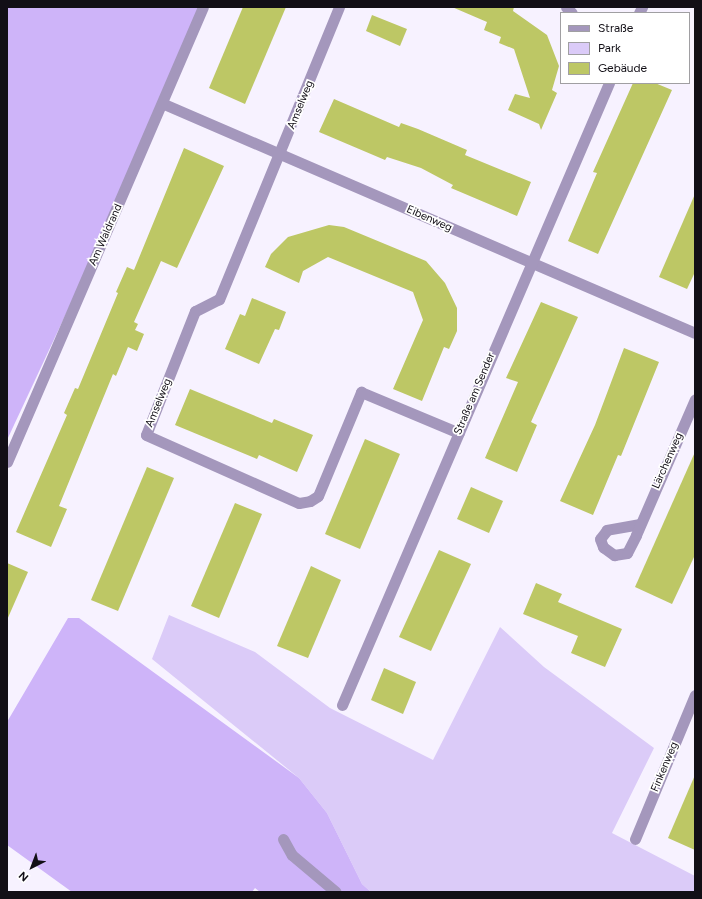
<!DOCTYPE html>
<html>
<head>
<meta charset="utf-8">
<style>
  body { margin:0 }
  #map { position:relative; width:702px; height:899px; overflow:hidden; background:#f7f2ff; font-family:Figtree,sans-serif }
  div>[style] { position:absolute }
  .green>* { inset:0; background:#dbcbf8 }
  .forest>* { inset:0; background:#ceb4f9 }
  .building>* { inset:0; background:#bdc765 }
  .minor>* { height:11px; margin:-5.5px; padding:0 5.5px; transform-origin:5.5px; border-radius:5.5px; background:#a497bc }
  span { translate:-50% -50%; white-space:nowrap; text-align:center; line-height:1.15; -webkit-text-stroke:3.5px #fff; paint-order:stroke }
  .street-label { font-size:11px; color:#120f16 }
  .frame { position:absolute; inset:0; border:8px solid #120f16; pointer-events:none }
  .legend { position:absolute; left:560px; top:12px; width:130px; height:72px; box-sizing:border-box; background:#fff; border:1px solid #a09fa2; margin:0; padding:5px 7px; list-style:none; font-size:12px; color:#120f16 }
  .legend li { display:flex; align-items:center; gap:8px; height:20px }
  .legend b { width:20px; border:1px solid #a09fa2 }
  .north { position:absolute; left:12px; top:847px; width:40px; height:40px; -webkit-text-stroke:3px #fff; paint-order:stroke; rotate:222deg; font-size:11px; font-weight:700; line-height:16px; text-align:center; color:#120f16 }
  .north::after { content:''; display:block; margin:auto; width:14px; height:18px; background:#120f16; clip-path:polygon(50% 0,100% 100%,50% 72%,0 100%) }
</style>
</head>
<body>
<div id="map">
  <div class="green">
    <i style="clip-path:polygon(169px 615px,255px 652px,330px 708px,433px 760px,500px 627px,544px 667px,654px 748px,612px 833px,695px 876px,695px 892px,371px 892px,362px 884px,327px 813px,299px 778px,152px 659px)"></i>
  </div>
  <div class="forest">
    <i style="clip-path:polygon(7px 7px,203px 7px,164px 104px,7px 440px)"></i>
    <i style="clip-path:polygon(68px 618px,79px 618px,299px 778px,327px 813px,362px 884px,371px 892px,260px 892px,255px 888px,252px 892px,72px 892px,7px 845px,7px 722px)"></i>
  </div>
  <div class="building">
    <i style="clip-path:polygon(243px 7px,286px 7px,245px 104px,209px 88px)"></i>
    <i style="clip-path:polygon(452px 7px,514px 7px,513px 11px,547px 35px,559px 66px,552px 90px,557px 93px,541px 130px,539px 124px,508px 110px,515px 94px,530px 98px,514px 49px,499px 43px,501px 37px,484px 30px,487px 22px)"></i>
    <i style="clip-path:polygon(372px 15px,407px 29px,400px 46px,366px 31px)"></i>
    <i style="clip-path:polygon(633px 83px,655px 83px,672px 90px,598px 254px,568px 241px,597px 173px,593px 172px)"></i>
    <i style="clip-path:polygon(334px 99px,399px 127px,401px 123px,418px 129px,467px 150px,465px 155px,531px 182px,517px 216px,451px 188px,453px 185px,421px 168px,387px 157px,385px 160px,319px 132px)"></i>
    <i style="clip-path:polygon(184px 148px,224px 166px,177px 268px,161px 261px,134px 322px,138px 324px,135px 330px,144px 334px,137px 351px,128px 347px,116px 376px,113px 374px,59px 506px,67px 509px,51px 547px,16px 532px,67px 415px,64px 413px,75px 388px,78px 389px,118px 293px,116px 292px,127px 267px,134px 270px)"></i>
    <i style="clip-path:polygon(695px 194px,695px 272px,687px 289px,659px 277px)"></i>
    <i style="clip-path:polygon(329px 225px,344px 227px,426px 261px,445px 283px,457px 308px,457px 331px,449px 349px,444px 347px,422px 401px,393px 389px,423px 320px,413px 292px,328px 257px,303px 271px,299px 283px,265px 267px,271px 254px,288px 237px)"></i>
    <i style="clip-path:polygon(252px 298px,286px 312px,279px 330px,275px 329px,259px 364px,225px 349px,240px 314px,245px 316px)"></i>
    <i style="clip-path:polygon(541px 302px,578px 317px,531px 422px,537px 425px,517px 472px,485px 458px,518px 382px,506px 378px)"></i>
    <i style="clip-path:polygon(624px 348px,659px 362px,621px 456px,618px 455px,593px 515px,560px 501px,595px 425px)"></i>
    <i style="clip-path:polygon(190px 389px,272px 423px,274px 419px,313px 435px,297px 472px,259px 455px,257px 459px,175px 425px)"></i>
    <i style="clip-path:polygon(365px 439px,400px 454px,360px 549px,325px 534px)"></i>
    <i style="clip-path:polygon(695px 452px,695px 555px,672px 604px,635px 587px)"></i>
    <i style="clip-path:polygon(147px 467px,174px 478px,118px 611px,91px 600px)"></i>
    <i style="clip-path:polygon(471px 487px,503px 501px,489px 533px,457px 519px)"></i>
    <i style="clip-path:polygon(235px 503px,262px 514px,219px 618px,191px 606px)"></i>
    <i style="clip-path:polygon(439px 550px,471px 564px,431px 651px,399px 637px)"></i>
    <i style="clip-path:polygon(7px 563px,28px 572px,7px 620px)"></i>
    <i style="clip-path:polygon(311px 566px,341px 580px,308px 658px,277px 646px)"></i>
    <i style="clip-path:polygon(536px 583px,562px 594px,558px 602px,622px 629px,605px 667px,571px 653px,578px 636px,523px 614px)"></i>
    <i style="clip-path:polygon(384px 668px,416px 682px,403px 714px,371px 700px)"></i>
    <i style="clip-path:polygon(695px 775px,695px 850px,668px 838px)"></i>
  </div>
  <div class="minor">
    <i style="left:339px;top:7px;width:316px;rotate:112.3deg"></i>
    <i style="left:219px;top:299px;width:27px;rotate:153deg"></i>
    <i style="left:195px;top:311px;width:133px;rotate:111.6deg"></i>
    <i style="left:146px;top:435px;width:167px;rotate:24deg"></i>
    <i style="left:299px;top:503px;width:11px;rotate:-10deg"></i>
    <i style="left:310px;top:501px;width:9px;rotate:-32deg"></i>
    <i style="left:318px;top:496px;width:113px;rotate:-67.5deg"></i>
    <i style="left:361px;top:392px;width:106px;rotate:22.7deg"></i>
    <i style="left:566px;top:7px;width:8px;rotate:45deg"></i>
    <i style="left:639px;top:13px;width:7px;rotate:-63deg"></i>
    <i style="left:164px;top:104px;width:578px;rotate:23.33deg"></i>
    <i style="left:7px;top:462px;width:495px;rotate:-66.7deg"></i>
    <i style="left:640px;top:524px;width:34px;rotate:170deg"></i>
    <i style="left:607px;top:530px;width:11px;rotate:128deg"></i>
    <i style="left:600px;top:539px;width:9px;rotate:69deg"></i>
    <i style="left:603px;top:547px;width:14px;rotate:36deg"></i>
    <i style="left:614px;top:555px;width:13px;rotate:-9deg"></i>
    <i style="left:627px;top:553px;width:20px;rotate:-63deg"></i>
    <i style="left:636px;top:535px;width:148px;rotate:-66.5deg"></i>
    <i style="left:342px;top:705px;width:677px;rotate:-66.77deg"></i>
    <i style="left:283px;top:839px;width:18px;rotate:61deg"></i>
    <i style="left:292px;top:855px;width:57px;rotate:40.1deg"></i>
    <i style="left:635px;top:839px;width:156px;rotate:-67.4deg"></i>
  </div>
  <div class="street-label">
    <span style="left:301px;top:105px;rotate:-68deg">Amselweg</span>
    <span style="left:429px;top:219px;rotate:24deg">Eibenweg</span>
    <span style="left:106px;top:235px;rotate:-66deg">Am Waldrand</span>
    <span style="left:475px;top:394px;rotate:-67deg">Straße am Sender</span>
    <span style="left:159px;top:403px;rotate:-68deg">Amselweg</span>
    <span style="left:668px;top:461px;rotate:-66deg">Lärchenweg</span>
    <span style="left:665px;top:767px;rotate:-67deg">Finkenweg</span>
  </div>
  <div class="frame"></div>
  <ul class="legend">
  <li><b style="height:5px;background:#a497bc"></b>Straße</li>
  <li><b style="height:11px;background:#dbcbf8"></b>Park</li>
  <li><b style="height:11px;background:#bdc765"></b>Gebäude</li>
  </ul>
  <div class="north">N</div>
</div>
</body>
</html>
